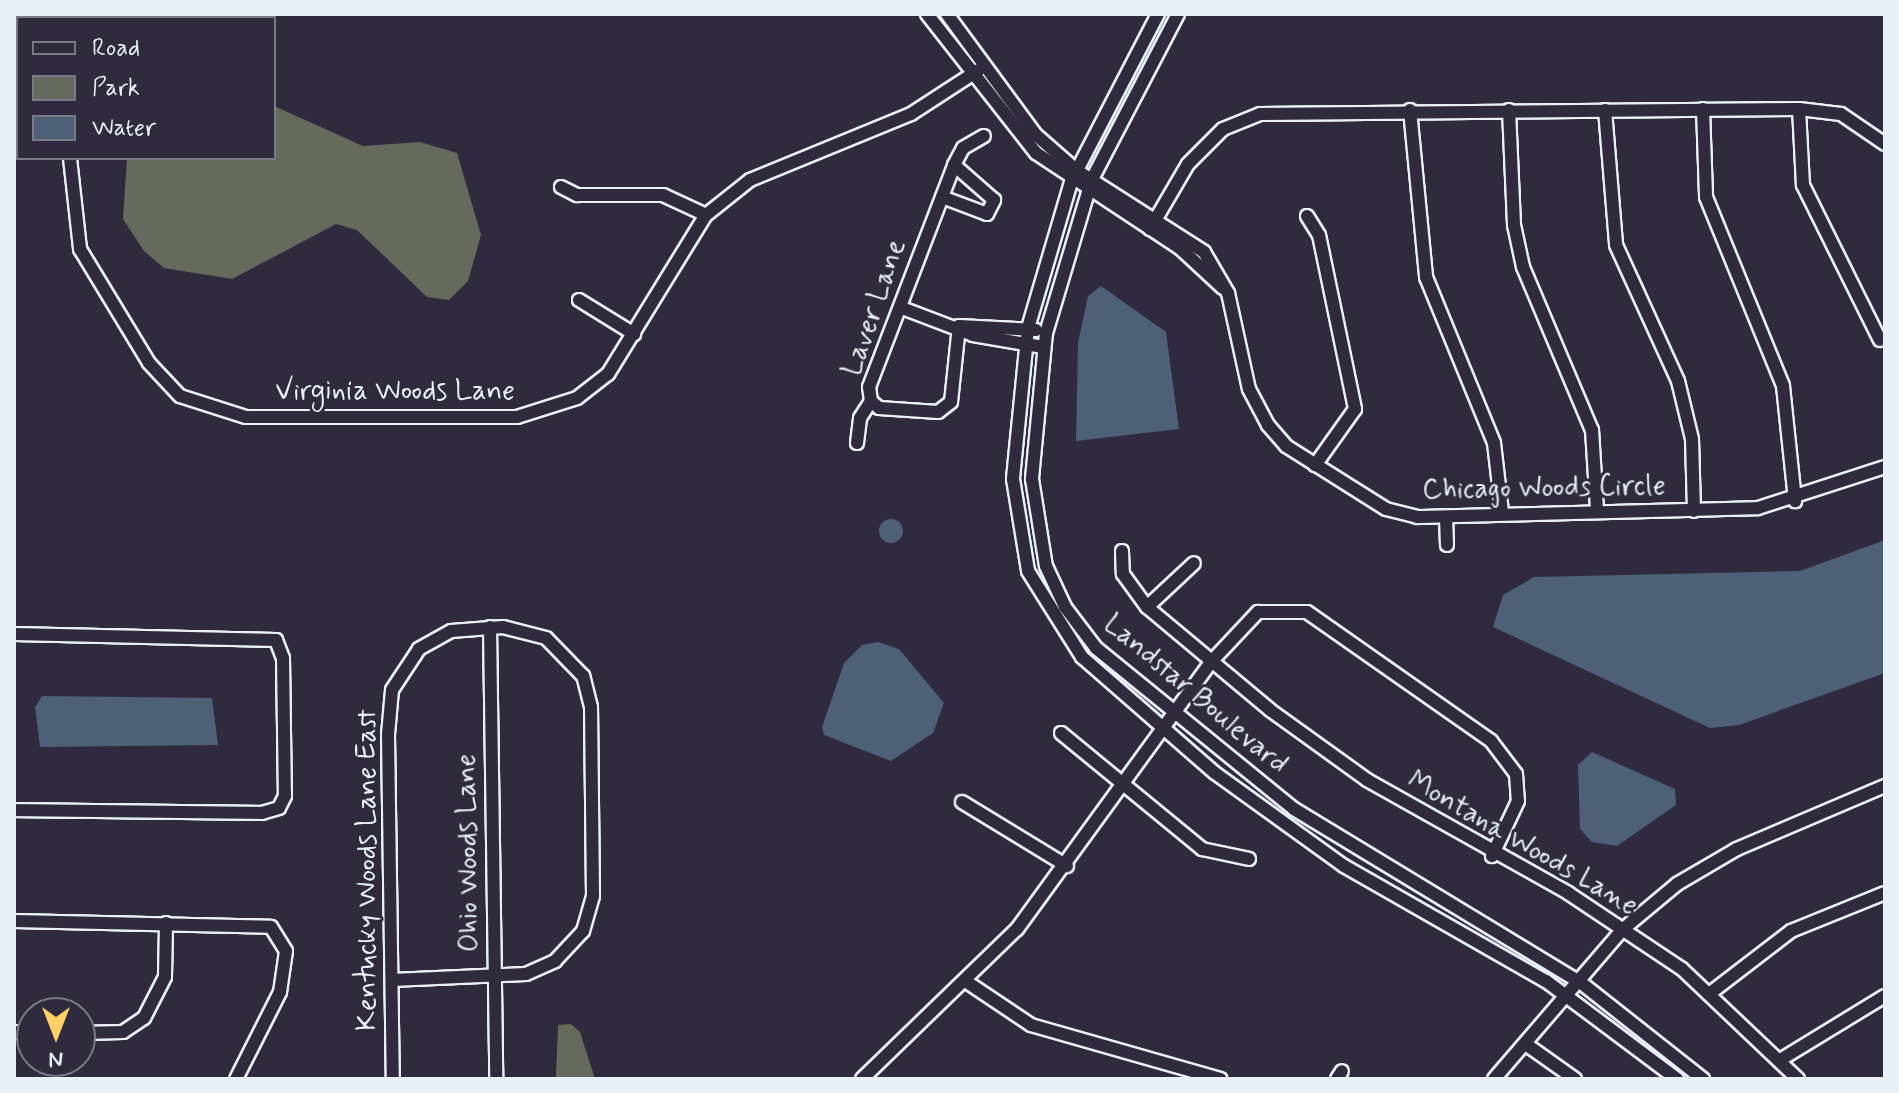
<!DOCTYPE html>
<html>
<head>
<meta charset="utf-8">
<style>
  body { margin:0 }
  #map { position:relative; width:1899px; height:1093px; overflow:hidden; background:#2f2a3d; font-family:Mynerve,sans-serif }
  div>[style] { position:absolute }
  .green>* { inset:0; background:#666a5c }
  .water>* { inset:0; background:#4e5f78 }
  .round { border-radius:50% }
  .roads { filter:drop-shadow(2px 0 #e8f1f8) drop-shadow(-2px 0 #e8f1f8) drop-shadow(0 2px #e8f1f8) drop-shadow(0 -2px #e8f1f8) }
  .minor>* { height:12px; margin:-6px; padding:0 6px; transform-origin:6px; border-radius:6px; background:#2f2a3d }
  span { translate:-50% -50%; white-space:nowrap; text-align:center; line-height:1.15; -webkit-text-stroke:6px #2f2a3d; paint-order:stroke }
  .street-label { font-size:28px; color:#e8f1f8 }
  .frame { position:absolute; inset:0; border:16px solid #e8f1f8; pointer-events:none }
  .legend { position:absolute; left:16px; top:16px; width:260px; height:144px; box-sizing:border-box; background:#2f2a3d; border:2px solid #797a88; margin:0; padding:10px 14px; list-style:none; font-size:24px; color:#e8f1f8 }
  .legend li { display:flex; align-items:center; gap:16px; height:40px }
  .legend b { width:40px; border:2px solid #797a88 }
  .north { position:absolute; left:16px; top:997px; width:80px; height:80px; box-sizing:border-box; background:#2f2a3d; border:2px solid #797a88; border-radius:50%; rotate:180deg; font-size:22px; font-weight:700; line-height:32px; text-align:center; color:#e8f1f8 }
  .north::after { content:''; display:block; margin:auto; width:28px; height:36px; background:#ffd166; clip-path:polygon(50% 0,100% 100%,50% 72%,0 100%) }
</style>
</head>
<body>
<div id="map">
  <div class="green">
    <i style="clip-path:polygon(274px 106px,363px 146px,420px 142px,457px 153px,481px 235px,468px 281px,449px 300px,427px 297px,357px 230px,336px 224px,232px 279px,164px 268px,144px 251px,123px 219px,127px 158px,274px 158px)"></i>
    <i style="clip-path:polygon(571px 1024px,580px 1032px,595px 1079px,556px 1077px,558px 1025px)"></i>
  </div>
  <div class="water">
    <i style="clip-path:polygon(1101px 286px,1166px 332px,1179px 429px,1076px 441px,1078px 343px,1088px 296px)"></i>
    <i class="round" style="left:879px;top:519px;width:24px;height:24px"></i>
    <i style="clip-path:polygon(1885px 540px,1885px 673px,1739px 725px,1710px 728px,1493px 627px,1503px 595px,1534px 577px,1800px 571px)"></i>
    <i style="clip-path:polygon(878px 642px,899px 649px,944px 703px,933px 733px,891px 761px,824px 735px,822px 727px,844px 663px,862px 645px)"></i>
    <i style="clip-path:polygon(42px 696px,212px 698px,218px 745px,40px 747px,35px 707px)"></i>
    <i style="clip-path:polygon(1592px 752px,1675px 789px,1676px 805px,1617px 846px,1592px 842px,1580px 829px,1578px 765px)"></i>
  </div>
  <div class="roads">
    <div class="minor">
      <i style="left:927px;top:14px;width:177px;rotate:51.9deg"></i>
      <i style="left:1036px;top:153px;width:174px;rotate:33.5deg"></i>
      <i style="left:1181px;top:249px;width:57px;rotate:42.9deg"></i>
      <i style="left:947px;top:14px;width:149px;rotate:53.7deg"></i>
      <i style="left:1035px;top:134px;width:55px;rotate:41.3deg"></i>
      <i style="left:1076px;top:170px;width:152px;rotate:32.6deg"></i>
      <i style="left:1204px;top:252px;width:48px;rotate:59.7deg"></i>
      <i style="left:1228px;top:293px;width:98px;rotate:77.7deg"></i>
      <i style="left:1249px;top:389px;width:41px;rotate:62.2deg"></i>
      <i style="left:1268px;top:425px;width:28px;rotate:49deg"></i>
      <i style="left:1286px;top:446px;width:118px;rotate:32.2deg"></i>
      <i style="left:1386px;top:509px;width:32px;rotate:14deg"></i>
      <i style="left:1417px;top:517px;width:341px;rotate:-1.5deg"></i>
      <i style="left:1758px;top:508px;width:133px;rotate:-17.9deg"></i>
      <i style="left:1158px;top:14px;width:189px;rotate:117.4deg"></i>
      <i style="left:1071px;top:182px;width:152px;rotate:106.4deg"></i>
      <i style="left:1028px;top:328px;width:152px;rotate:95.7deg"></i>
      <i style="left:1013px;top:479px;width:93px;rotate:80.7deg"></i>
      <i style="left:1028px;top:571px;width:102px;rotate:57.9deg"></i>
      <i style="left:1082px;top:657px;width:176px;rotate:41.1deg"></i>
      <i style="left:1215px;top:773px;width:159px;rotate:35.8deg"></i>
      <i style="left:1344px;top:866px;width:232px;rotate:29.7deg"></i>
      <i style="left:1546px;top:981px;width:164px;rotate:36.8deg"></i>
      <i style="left:1178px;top:14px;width:186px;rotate:117.5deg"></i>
      <i style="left:1092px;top:179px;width:161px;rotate:106.6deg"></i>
      <i style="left:1046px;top:333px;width:147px;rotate:95.5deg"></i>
      <i style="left:1032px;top:479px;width:88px;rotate:80.9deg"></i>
      <i style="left:1046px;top:566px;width:45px;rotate:65.1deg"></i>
      <i style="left:1065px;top:607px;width:51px;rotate:52.9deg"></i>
      <i style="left:1096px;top:648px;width:255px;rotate:39.1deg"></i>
      <i style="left:1294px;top:809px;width:334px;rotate:31.2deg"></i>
      <i style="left:1580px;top:982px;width:157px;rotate:38.3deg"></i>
      <i style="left:225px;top:18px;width:6px;rotate:-39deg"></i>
      <i style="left:14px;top:91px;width:4px;rotate:-14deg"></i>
      <i style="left:1703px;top:109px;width:88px;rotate:88deg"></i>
      <i style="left:1706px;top:197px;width:204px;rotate:67.8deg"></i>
      <i style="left:1783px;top:386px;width:116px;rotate:84deg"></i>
      <i style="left:1799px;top:109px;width:76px;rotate:87deg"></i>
      <i style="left:1803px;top:185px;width:173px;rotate:63.6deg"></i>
      <i style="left:1410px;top:110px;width:168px;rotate:84.5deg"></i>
      <i style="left:1426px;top:277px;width:179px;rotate:67.7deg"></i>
      <i style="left:1494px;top:443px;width:69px;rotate:83.4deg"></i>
      <i style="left:1509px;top:110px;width:115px;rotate:87.5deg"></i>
      <i style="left:1514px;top:225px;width:43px;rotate:77.9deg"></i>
      <i style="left:1523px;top:267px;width:177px;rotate:67.1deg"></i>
      <i style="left:1592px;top:430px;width:79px;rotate:86.4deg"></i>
      <i style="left:1605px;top:110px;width:135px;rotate:85.3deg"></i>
      <i style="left:1616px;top:245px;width:149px;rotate:65.5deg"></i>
      <i style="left:1678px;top:381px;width:60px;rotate:76.4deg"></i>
      <i style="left:1692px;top:439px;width:72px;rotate:88.4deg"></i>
      <i style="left:70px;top:158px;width:92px;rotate:83.7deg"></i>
      <i style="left:80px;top:249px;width:133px;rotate:58.8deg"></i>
      <i style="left:149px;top:363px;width:45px;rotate:46.8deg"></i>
      <i style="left:180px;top:396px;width:69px;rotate:17.7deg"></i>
      <i style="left:246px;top:417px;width:271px"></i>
      <i style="left:517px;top:417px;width:63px;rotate:-17.6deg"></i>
      <i style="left:577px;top:398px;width:39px;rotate:-38deg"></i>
      <i style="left:608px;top:374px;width:187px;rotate:-58.4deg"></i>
      <i style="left:706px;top:215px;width:56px;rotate:-38.5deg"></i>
      <i style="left:750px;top:180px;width:174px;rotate:-22.3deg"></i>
      <i style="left:911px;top:114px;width:88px;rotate:-33deg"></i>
      <i style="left:561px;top:187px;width:18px;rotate:27deg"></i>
      <i style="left:577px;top:195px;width:86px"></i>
      <i style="left:663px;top:195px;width:47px;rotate:24.9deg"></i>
      <i style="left:942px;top:197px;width:48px;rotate:20.7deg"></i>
      <i style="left:987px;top:214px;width:16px;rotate:-63deg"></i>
      <i style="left:994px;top:200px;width:53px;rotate:-138.8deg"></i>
      <i style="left:1307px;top:216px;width:22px;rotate:58deg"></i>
      <i style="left:1319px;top:235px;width:178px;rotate:78.3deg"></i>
      <i style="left:1355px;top:409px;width:69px;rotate:125.5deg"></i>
      <i style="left:1150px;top:229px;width:75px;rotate:-59.7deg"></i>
      <i style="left:1188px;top:164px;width:49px;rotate:-45deg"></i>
      <i style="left:1223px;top:129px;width:40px;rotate:-22deg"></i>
      <i style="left:1260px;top:114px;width:539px;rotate:-0.53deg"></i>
      <i style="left:1799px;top:109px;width:42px;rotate:6.8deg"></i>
      <i style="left:1841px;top:114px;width:53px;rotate:34.3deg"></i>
      <i style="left:579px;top:300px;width:65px;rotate:31.7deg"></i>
      <i style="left:902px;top:308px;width:76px;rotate:20.8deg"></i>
      <i style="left:973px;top:335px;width:71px;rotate:9.7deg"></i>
      <i style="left:959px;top:326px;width:76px;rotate:96deg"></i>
      <i style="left:951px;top:402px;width:16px;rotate:142deg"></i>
      <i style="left:938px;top:412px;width:59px;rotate:-176.1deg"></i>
      <i style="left:879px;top:408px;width:11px;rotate:-139deg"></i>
      <i style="left:871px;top:401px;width:14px;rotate:-98deg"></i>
      <i style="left:869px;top:387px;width:238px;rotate:-69deg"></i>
      <i style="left:954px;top:165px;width:19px;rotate:-62deg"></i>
      <i style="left:963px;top:148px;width:24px;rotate:-30deg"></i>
      <i style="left:959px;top:326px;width:77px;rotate:3deg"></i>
      <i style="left:857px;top:443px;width:25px;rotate:-83deg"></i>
      <i style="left:860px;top:418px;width:20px;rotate:-57deg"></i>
      <i style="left:1446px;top:517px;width:28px;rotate:88deg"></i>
      <i style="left:1122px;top:551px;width:23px;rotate:88deg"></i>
      <i style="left:1123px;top:574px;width:41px;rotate:54deg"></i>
      <i style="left:1147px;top:607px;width:160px;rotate:39.9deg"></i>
      <i style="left:1270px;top:710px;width:120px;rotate:35.8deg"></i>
      <i style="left:1367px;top:780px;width:231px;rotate:29.3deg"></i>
      <i style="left:1568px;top:893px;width:137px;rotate:33.7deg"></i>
      <i style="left:1682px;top:969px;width:160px;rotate:43.5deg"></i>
      <i style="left:1147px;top:607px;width:64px;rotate:-43.1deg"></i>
      <i style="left:490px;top:627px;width:452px;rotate:89.2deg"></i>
      <i style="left:14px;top:634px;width:262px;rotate:1.3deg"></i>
      <i style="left:276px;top:640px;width:19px;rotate:69deg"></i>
      <i style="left:283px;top:658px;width:138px;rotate:89.2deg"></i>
      <i style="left:285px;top:796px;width:13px;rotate:117deg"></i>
      <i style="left:279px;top:808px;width:18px;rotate:164deg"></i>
      <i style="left:262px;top:813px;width:248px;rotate:-179.3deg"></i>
      <i style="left:1061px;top:733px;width:183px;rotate:39.4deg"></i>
      <i style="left:1202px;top:849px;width:48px;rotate:12deg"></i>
      <i style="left:962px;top:802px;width:123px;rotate:31.4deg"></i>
      <i style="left:14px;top:921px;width:257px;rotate:1.3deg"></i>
      <i style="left:271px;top:927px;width:28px;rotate:58deg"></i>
      <i style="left:286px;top:951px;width:41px;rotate:98.3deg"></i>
      <i style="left:280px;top:992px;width:97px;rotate:116.8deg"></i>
      <i style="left:392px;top:980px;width:134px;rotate:-2.6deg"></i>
      <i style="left:526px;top:974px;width:32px;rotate:-24deg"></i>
      <i style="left:555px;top:961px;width:41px;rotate:-47deg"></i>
      <i style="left:583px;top:931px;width:36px;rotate:-74deg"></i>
      <i style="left:593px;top:896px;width:189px;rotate:-90.6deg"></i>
      <i style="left:591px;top:707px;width:32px;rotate:-104deg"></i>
      <i style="left:583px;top:676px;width:53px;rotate:-134.2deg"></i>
      <i style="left:546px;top:638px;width:44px;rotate:-165.7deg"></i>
      <i style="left:503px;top:627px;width:52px;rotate:175.6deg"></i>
      <i style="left:451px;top:631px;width:37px;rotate:151deg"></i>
      <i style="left:419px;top:649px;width:49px;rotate:123.4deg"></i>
      <i style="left:392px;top:690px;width:45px;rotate:95.1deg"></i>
      <i style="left:388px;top:735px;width:344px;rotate:89.2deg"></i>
      <i style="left:967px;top:982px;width:77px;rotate:33.9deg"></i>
      <i style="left:1031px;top:1025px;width:197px;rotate:15.9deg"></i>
      <i style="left:1709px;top:994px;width:103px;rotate:-37.5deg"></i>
      <i style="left:1791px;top:931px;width:101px;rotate:-22deg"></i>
      <i style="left:14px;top:1032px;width:18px;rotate:3deg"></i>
      <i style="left:80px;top:1033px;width:43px;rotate:-1.3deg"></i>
      <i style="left:123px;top:1032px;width:25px;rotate:-34deg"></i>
      <i style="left:144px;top:1018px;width:46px;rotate:-62.9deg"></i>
      <i style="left:165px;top:977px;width:54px;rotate:-88.9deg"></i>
      <i style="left:1527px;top:1045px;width:59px;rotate:35.3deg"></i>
      <i style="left:1780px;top:1060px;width:123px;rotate:-31.4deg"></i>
      <i style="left:862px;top:1079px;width:216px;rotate:-44.1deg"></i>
      <i style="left:1017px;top:929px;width:330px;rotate:-54deg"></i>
      <i style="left:1211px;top:662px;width:69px;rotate:-46.8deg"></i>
      <i style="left:1258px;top:612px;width:49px"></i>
      <i style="left:1307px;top:612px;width:225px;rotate:35deg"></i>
      <i style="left:1491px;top:741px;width:41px;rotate:52.9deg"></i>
      <i style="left:1516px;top:774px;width:27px;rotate:86deg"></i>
      <i style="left:1518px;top:801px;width:61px;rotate:115.3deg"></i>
      <i style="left:1337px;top:1079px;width:9px;rotate:-58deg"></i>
      <i style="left:1494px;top:1079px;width:196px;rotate:-49.3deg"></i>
      <i style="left:1622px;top:930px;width:72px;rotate:-39.9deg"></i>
      <i style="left:1677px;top:884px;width:69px;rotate:-30.3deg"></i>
      <i style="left:1737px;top:849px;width:161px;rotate:-23.1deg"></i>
    </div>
  </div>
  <div class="street-label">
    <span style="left:875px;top:308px;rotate:-71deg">Laver Lane</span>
    <span style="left:395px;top:392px">Virginia Woods Lane</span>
    <span style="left:1544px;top:489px;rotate:-1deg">Chicago Woods Circle</span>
    <span style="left:1195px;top:695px;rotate:40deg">Landstar Boulevard</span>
    <span style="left:1522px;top:844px;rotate:30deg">Montana Woods Lane</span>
    <span style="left:469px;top:853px;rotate:-91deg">Ohio Woods Lane</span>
    <span style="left:368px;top:870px;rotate:-90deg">Kentucky Woods Lane East</span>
  </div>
  <div class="frame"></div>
  <ul class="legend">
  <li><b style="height:10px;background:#2f2a3d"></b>Road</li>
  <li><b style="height:22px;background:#666a5c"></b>Park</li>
  <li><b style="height:22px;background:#4e5f78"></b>Water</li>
  </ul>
  <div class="north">N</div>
</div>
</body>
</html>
